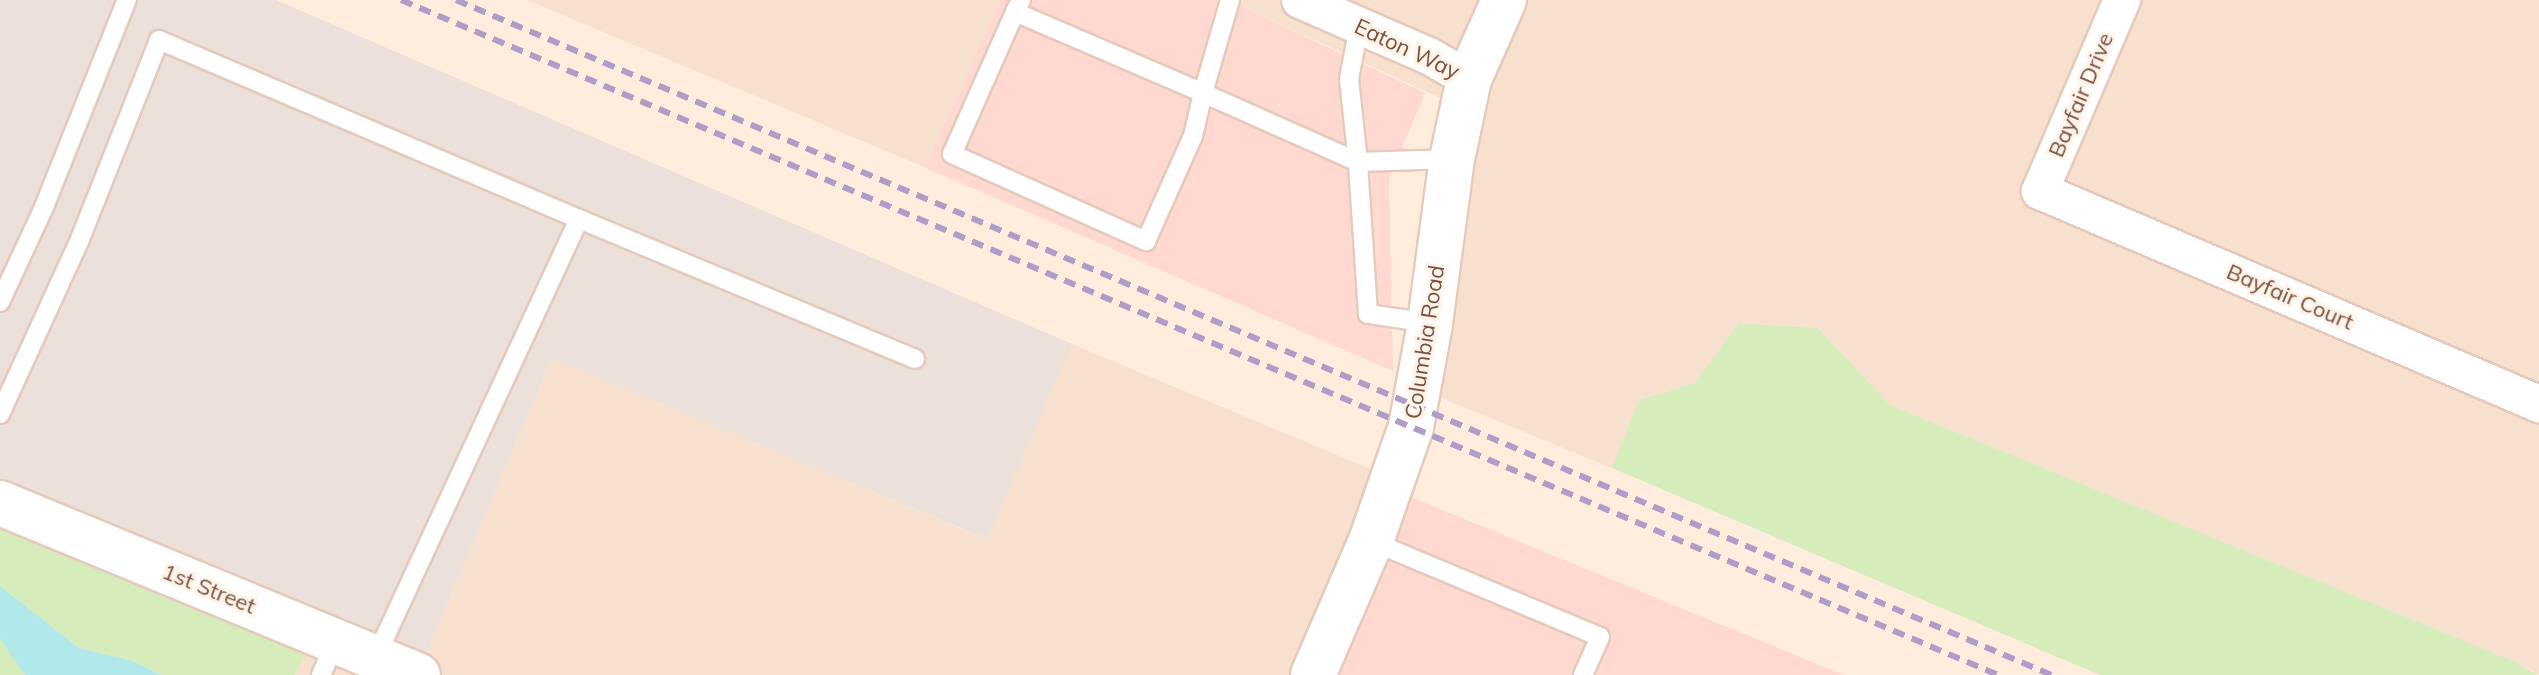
<!DOCTYPE html>
<html>
<head>
<meta charset="utf-8">
<style>
  body { margin:0 }
  #map { position:relative; width:2539px; height:675px; overflow:hidden; background:#feeddd; font-family:Mulish,sans-serif }
  div>[style] { position:absolute }
  .residential>* { inset:0; background:#f8e0ce }
  .commercial>* { inset:0; background:#ffd9d1 }
  .industrial>* { inset:0; background:#ebe0da }
  .green>* { inset:0; background:#d6ecbb }
  .water>* { inset:0; background:#b1e8e9 }
  .roads { filter:drop-shadow(2px 0 #e5cabc) drop-shadow(-2px 0 #e5cabc) drop-shadow(0 2px #e5cabc) drop-shadow(0 -2px #e5cabc) }
  .service>* { height:18px; margin:-9px; padding:0 9px; transform-origin:9px; border-radius:9px; background:#fff }
  .minor>* { height:36px; margin:-18px; padding:0 18px; transform-origin:18px; border-radius:18px; background:#fff }
  .tertiary>* { height:44px; margin:-22px; padding:0 22px; transform-origin:22px; border-radius:22px; background:#fff }
  .secondary>* { height:44px; margin:-22px; padding:0 22px; transform-origin:22px; border-radius:22px; background:#fff }
  .rail>* { height:6px; margin-top:-3px; transform-origin:0; background:repeating-linear-gradient(90deg,#ae9dc7 0 12px,transparent 0 20px) }
  span { translate:-50% -50%; white-space:nowrap; text-align:center; line-height:1.15; -webkit-text-stroke:6px #fff2e6; paint-order:stroke }
  .street-label { font-size:22px; color:#764f44 }
</style>
</head>
<body>
<div id="map">
  <div class="residential">
    <i style="clip-path:polygon(527px 0,1000px 0,924px 167px)"></i>
    <i style="clip-path:polygon(1228px 0,1490px 0,1451px 103px)"></i>
    <i style="clip-path:polygon(1521px 0,2539px 0,2539px 675px,2516px 662px,1890px 405px,1818px 328px,1738px 323px,1695px 383px,1639px 400px,1612px 468px,1441px 398px,1479px 96px)"></i>
    <i style="clip-path:polygon(1072px 344px,1380px 473px,1294px 675px,417px 675px,552px 358px,986px 539px)"></i>
    <i style="clip-path:polygon(307px 649px,366px 675px,295px 675px)"></i>
  </div>
  <div class="commercial">
    <i style="clip-path:polygon(1000px 0,1228px 0,1425px 93px,1389px 180px,1393px 371px,924px 167px)"></i>
    <i style="clip-path:polygon(1411px 497px,1844px 675px,1340px 675px)"></i>
  </div>
  <div class="industrial">
    <i style="clip-path:polygon(0 0,276px 0,1072px 344px,987px 539px,552px 358px,417px 675px,0 521px)"></i>
  </div>
  <div class="green">
    <i style="clip-path:polygon(1738px 323px,1818px 328px,1890px 405px,2516px 662px,2537px 675px,2100px 675px,1612px 468px,1639px 400px,1695px 383px)"></i>
    <i style="clip-path:polygon(0 521px,307px 649px,295px 675px,161px 675px,133px 661px,79px 648px,0 586px)"></i>
    <i style="clip-path:polygon(0 639px,20px 665px,25px 675px,0 675px)"></i>
  </div>
  <div class="water">
    <i style="clip-path:polygon(0 586px,79px 648px,133px 661px,161px 675px,25px 675px,0 639px)"></i>
  </div>
  <div class="roads">
    <div class="service">
      <i style="left:1021px;top:0;width:13px;rotate:117deg"></i>
      <i style="left:1015px;top:12px;width:205px;rotate:23.3deg"></i>
      <i style="left:1203px;top:93px;width:97px;rotate:-73.8deg"></i>
      <i style="left:1015px;top:12px;width:155px;rotate:113.9deg"></i>
      <i style="left:952px;top:154px;width:213px;rotate:24.2deg"></i>
      <i style="left:1146px;top:241px;width:115px;rotate:-65.9deg"></i>
      <i style="left:1193px;top:136px;width:44px;rotate:-76.9deg"></i>
      <i style="left:1203px;top:93px;width:170px;rotate:24deg"></i>
      <i style="left:1358px;top:162px;width:83px;rotate:-96.2deg"></i>
      <i style="left:1349px;top:79px;width:54px;rotate:-79.3deg"></i>
      <i style="left:579px;top:219px;width:364px;rotate:22.6deg"></i>
      <i style="left:0;top:302px;width:105px;rotate:-65.1deg"></i>
      <i style="left:44px;top:207px;width:223px;rotate:-68.2deg"></i>
      <i style="left:1430px;top:323px;width:63px;rotate:-171.7deg"></i>
      <i style="left:1368px;top:314px;width:152px;rotate:-93.8deg"></i>
      <i style="left:1358px;top:162px;width:94px;rotate:-1.8deg"></i>
      <i style="left:0;top:414px;width:192px;rotate:-65.4deg"></i>
      <i style="left:80px;top:239px;width:214px;rotate:-68.3deg"></i>
      <i style="left:159px;top:40px;width:457px;rotate:23.1deg"></i>
      <i style="left:579px;top:219px;width:483px;rotate:114.9deg"></i>
      <i style="left:1371px;top:541px;width:248px;rotate:22.7deg"></i>
      <i style="left:1600px;top:637px;width:42px;rotate:114.1deg"></i>
      <i style="left:321px;top:675px;width:37px;rotate:-66deg"></i>
    </div>
    <div class="minor">
      <i style="left:1300px;top:0;width:141px;rotate:23.5deg"></i>
      <i style="left:1429px;top:56px;width:46px;rotate:29.9deg"></i>
      <i style="left:2122px;top:0;width:208px;rotate:113.2deg"></i>
      <i style="left:2040px;top:191px;width:543px;rotate:23.12deg"></i>
    </div>
    <div class="tertiary">
      <i style="left:0;top:503px;width:452px;rotate:22.4deg"></i>
    </div>
    <div class="secondary">
      <i style="left:1313px;top:675px;width:146px;rotate:-66.6deg"></i>
      <i style="left:1371px;top:541px;width:121px;rotate:-70.7deg"></i>
      <i style="left:1411px;top:427px;width:106px;rotate:-79.6deg"></i>
      <i style="left:1430px;top:323px;width:165px;rotate:-82.4deg"></i>
      <i style="left:1452px;top:159px;width:82px;rotate:-78deg"></i>
      <i style="left:1469px;top:79px;width:86px;rotate:-66.1deg"></i>
    </div>
  </div>
  <div class="rail">
    <i style="left:401px;top:0;width:1734px;rotate:22.91deg"></i>
    <i style="left:456px;top:0;width:1733px;rotate:22.93deg"></i>
  </div>
  <div class="street-label">
    <span style="left:1407px;top:49px;rotate:25deg">Eaton Way</span>
    <span style="left:2081px;top:95px;rotate:-67deg">Bayfair Drive</span>
    <span style="left:2290px;top:297px;rotate:23deg">Bayfair Court</span>
    <span style="left:1425px;top:342px;rotate:-81deg">Columbia Road</span>
    <span style="left:209px;top:589px;rotate:22deg">1st Street</span>
  </div>
</div>
</body>
</html>
